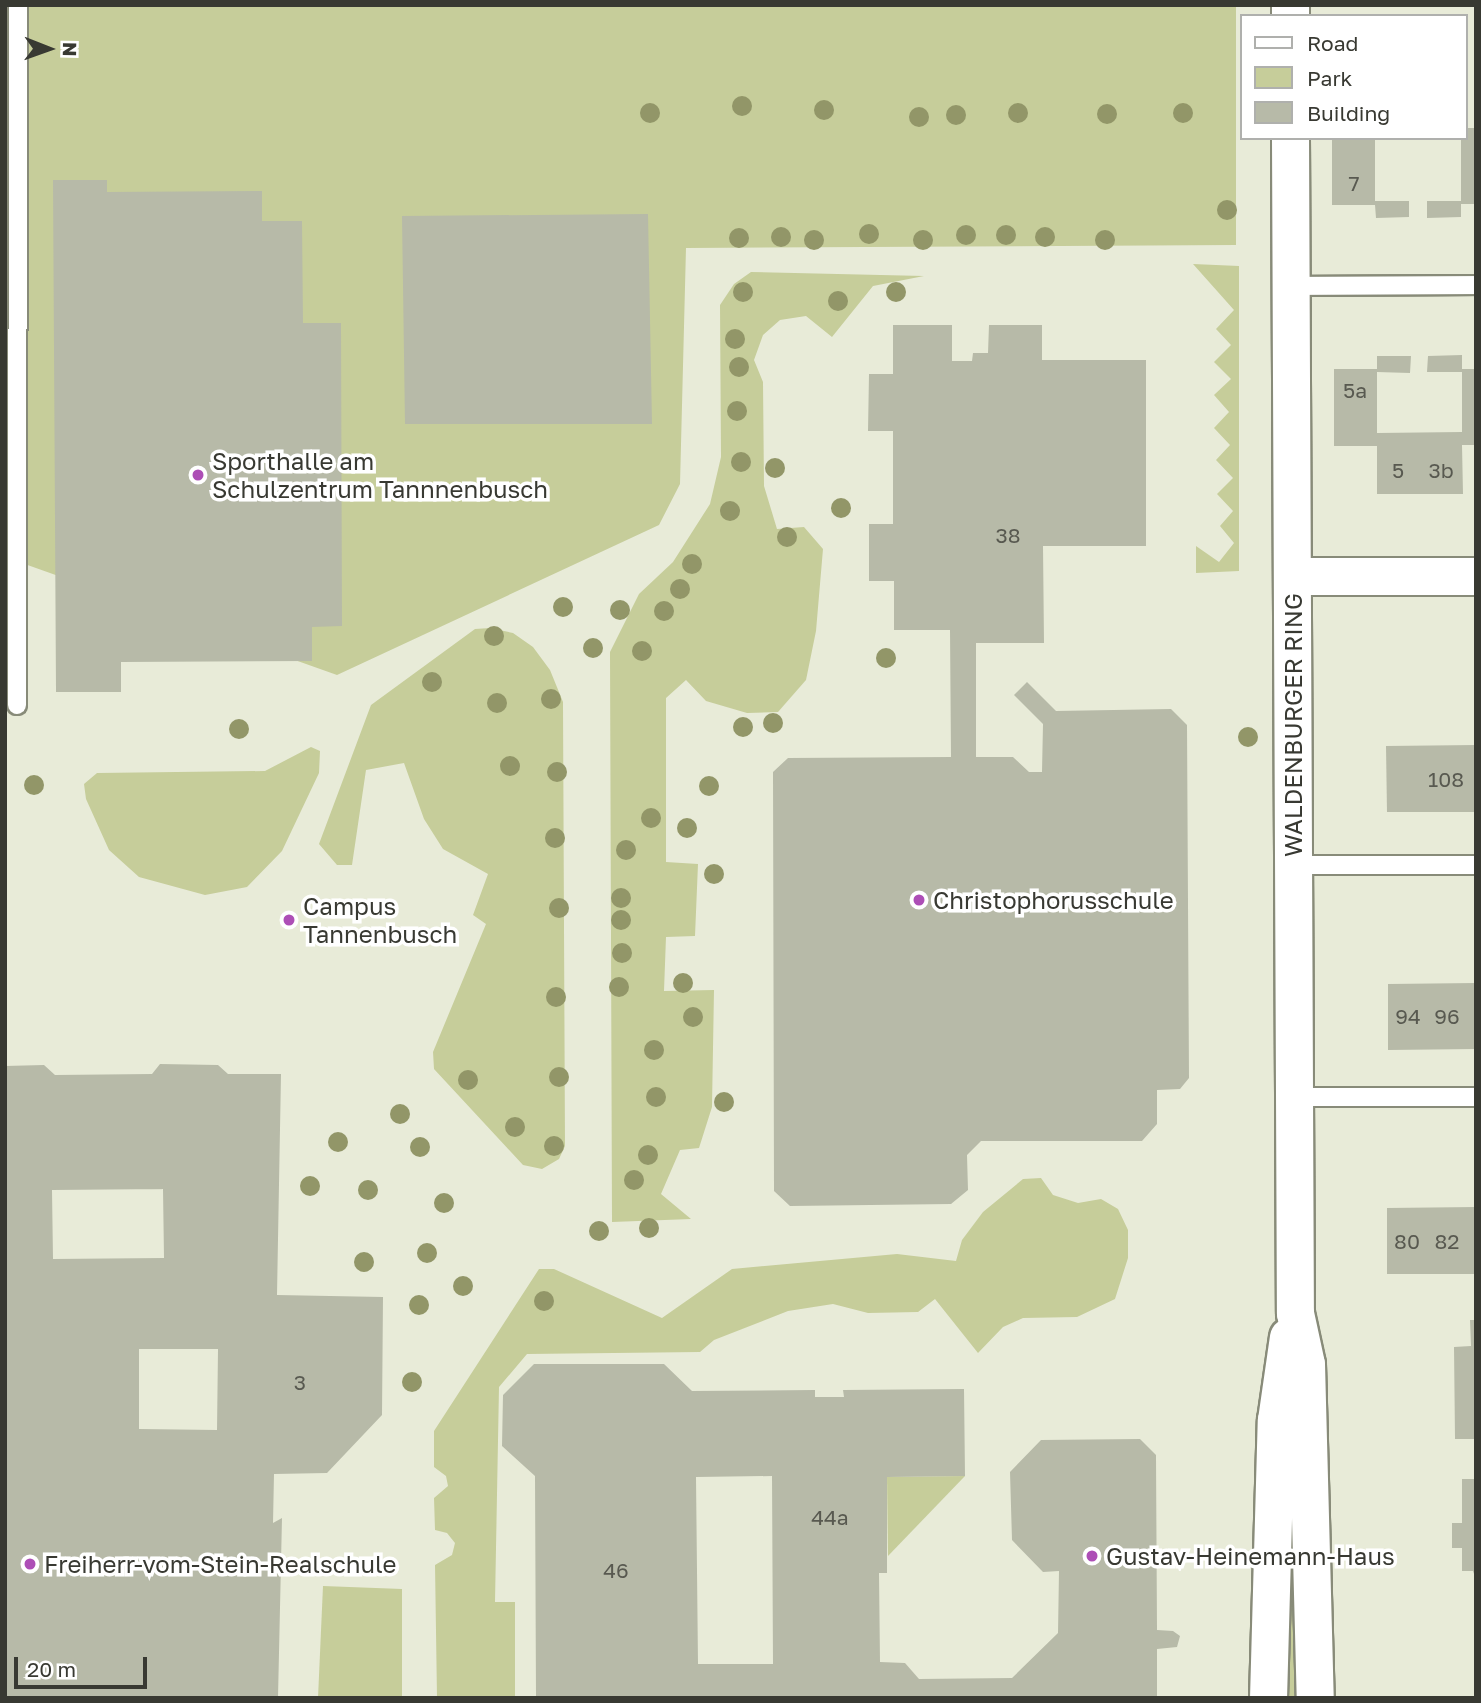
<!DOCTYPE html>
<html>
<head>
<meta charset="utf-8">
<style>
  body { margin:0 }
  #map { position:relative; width:1481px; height:1703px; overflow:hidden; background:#e8ebd8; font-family:"Golos Text",sans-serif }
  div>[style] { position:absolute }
  .green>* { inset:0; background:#c6cd9a }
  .building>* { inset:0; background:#b7baa8 }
  .roads { filter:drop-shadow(2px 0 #888b79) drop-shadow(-2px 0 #888b79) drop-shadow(0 2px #888b79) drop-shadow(0 -2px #888b79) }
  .service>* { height:18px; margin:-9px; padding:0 9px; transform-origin:9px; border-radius:9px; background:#fff }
  .minor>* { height:37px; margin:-18.5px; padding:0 18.5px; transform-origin:18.5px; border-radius:18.5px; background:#fff }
  .trees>* { width:20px; height:20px; margin:-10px; border-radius:50%; background:#929668 }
  .dots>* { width:19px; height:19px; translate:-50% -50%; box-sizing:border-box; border:4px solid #fff; border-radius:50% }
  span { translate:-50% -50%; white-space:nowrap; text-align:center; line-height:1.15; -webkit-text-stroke:7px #fff; paint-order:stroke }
  .number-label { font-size:21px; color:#585950 }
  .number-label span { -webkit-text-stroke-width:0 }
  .poi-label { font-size:24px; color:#383932 }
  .left { translate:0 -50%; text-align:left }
  .street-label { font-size:24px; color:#383932 }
  .frame { position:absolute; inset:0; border:7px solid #383932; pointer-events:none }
  .legend { position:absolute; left:1240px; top:14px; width:228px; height:126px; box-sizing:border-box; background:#fff; border:2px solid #afb0ad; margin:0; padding:9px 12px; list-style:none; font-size:21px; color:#383932 }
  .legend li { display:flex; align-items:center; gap:14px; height:35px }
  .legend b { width:35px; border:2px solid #afb0ad }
  .north { position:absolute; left:14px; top:14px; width:70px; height:70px; -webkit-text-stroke:5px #fff; paint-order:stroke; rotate:91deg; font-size:19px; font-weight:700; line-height:28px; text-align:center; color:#383932 }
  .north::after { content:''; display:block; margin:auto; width:24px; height:32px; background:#383932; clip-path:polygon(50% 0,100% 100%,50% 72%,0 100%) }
  .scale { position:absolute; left:14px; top:1657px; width:133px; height:32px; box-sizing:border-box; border:4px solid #383932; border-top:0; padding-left:9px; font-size:21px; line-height:24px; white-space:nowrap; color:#383932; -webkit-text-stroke:5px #fff; paint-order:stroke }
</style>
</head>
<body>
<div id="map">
  <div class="green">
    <i style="clip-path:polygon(5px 5px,1236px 5px,1236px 245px,686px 248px,680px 484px,659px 525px,337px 675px,5px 557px)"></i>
    <i style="clip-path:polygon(1193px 264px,1239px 266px,1239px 571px,1196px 573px,1196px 546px,1219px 562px,1234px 543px,1220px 526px,1233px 511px,1217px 494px,1233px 478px,1216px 460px,1230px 445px,1214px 428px,1229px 412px,1214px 395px,1231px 379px,1214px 362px,1231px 345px,1216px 329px,1234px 310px)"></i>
    <i style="clip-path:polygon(751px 272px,924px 276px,873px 286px,832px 337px,806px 316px,780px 320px,763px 335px,754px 360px,763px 382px,764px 486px,777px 529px,804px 527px,823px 549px,816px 631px,806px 680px,778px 712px,747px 713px,706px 701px,686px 680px,666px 698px,666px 862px,698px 864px,695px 936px,666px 937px,664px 991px,714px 990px,712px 1107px,699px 1148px,680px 1150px,661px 1194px,691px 1219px,612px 1222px,610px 652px,639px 594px,673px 562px,710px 504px,721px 457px,720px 305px,734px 284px)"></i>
    <i style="clip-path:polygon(490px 628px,513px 633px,533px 647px,550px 670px,563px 702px,565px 1146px,559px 1159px,542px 1169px,523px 1165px,434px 1069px,433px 1052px,486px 924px,473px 915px,488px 874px,443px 849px,424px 819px,404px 763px,366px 770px,352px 865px,337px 865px,319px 844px,371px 705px,475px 629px)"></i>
    <i style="clip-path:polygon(311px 747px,320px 751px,319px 773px,282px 851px,247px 887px,205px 895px,139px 877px,109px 850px,86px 799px,84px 784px,97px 773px,265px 771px)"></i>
    <i style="clip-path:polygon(1041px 1178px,1053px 1195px,1078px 1203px,1101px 1199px,1118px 1209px,1128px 1230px,1128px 1258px,1115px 1299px,1077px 1317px,1023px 1318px,1003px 1327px,978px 1353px,935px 1299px,918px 1312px,868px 1313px,833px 1304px,788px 1311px,714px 1340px,700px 1352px,527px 1354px,499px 1387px,495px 1602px,515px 1602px,515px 1698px,437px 1698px,435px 1565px,452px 1555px,455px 1543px,447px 1533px,435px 1530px,434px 1498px,448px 1486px,446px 1476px,434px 1467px,434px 1431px,539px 1269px,554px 1269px,662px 1318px,732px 1269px,897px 1254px,956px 1261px,962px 1240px,983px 1212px,1023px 1179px)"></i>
    <i style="clip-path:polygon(1290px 1410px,1298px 1698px,1285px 1698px)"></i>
    <i style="clip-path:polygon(965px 1476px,888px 1556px,887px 1477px)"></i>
    <i style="clip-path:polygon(323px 1586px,402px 1589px,402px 1698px,318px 1698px)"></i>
  </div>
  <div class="building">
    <i style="clip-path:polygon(1465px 128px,1476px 128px,1476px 204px,1461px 204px,1461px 217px,1427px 218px,1427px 201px,1461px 201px,1461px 138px,1465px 138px)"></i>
    <i style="clip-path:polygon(1332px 138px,1375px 138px,1375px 201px,1409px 201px,1409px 217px,1376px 218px,1375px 205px,1332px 205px)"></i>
    <i style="clip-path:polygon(53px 180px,107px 180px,107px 192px,262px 191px,262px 221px,302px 221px,303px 323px,341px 323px,342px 626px,312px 627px,312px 661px,121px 662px,121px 692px,56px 692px)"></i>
    <i style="clip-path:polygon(648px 214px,652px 424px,405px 424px,402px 216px)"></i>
    <i style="clip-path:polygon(893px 325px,952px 325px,952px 361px,972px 361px,973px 353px,988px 353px,989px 325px,1042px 325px,1042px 360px,1146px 360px,1146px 546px,1043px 546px,1044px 643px,976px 643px,976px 757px,1013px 757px,1029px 772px,1042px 772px,1043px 724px,1014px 695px,1027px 682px,1056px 711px,1171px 709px,1187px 725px,1189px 1078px,1180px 1089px,1157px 1090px,1157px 1124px,1142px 1141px,981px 1141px,967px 1155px,968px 1190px,951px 1204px,790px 1206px,774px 1191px,773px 772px,788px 758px,951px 757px,950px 630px,894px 630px,894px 581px,869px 581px,869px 524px,893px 524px,893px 431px,868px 431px,869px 374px,893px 374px)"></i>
    <i style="clip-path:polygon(1462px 355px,1462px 369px,1476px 369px,1476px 445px,1462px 445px,1463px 494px,1377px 494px,1377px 446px,1334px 446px,1334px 369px,1377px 369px,1377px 356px,1411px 356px,1410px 373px,1377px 372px,1377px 433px,1462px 432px,1462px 372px,1427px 372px,1428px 356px)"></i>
    <i style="clip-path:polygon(1476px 745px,1476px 812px,1387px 812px,1386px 746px)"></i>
    <i style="clip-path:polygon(1476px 983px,1476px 1049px,1388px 1050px,1388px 984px)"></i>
    <i style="clip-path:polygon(evenodd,160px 1064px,218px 1065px,228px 1074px,281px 1074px,277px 1295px,383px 1297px,382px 1415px,327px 1473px,274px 1474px,273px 1523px,282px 1518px,278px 1698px,5px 1698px,5px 1066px,44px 1065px,55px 1075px,152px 1074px,160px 1064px,163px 1189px,164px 1258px,53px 1259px,52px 1190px,163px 1189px,160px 1064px,139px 1349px,218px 1349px,217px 1430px,139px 1429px,139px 1349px)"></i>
    <i style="clip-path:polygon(1476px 1207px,1476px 1274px,1387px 1274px,1387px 1208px)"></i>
    <i style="clip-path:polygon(1470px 1320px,1476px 1320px,1476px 1439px,1455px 1439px,1454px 1347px,1471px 1346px)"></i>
    <i style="clip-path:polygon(evenodd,534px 1364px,664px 1364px,692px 1391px,815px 1390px,815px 1397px,844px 1397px,843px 1390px,964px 1389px,965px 1476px,887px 1477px,887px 1573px,879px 1573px,880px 1662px,905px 1663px,919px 1679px,1012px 1678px,1058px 1633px,1059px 1571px,1043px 1572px,1012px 1540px,1010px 1472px,1041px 1440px,1140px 1439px,1156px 1455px,1157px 1630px,1173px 1631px,1180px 1636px,1177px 1647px,1157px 1649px,1157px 1698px,536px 1698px,535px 1476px,502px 1446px,503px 1395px,534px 1364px,772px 1476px,773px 1664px,698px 1664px,696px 1477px,772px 1476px)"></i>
    <i style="clip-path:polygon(1462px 1479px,1476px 1479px,1476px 1580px,1473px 1571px,1462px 1571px,1462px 1548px,1452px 1548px,1452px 1523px,1462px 1523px)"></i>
  </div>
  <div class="roads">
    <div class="service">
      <i style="left:1291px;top:286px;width:185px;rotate:-0.3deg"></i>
      <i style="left:17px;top:705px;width:700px;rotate:-89.92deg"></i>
      <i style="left:1293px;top:865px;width:183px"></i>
      <i style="left:1294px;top:1097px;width:182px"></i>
    </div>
    <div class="minor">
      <i style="left:1290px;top:5px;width:11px;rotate:90deg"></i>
      <i style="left:1290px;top:138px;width:1175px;rotate:89.76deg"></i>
      <i style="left:1295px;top:1313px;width:52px;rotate:77.8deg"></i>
      <i style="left:1306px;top:1364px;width:334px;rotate:88.5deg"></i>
      <i style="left:1292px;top:576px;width:184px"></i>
      <i style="left:1268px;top:1698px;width:278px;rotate:-88.4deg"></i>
      <i style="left:1276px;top:1420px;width:84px;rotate:-81.8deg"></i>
    </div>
  </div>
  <div class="trees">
    <i style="left:742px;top:106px"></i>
    <i style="left:824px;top:110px"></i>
    <i style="left:650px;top:113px"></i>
    <i style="left:1018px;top:113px"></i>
    <i style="left:1183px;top:113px"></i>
    <i style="left:1107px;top:114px"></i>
    <i style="left:956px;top:115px"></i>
    <i style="left:919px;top:117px"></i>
    <i style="left:1227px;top:210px"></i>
    <i style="left:869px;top:234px"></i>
    <i style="left:966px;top:235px"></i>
    <i style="left:1006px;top:235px"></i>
    <i style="left:781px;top:237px"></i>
    <i style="left:1045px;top:237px"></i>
    <i style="left:739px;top:238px"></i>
    <i style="left:814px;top:240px"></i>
    <i style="left:923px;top:240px"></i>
    <i style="left:1105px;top:240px"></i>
    <i style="left:743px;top:292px"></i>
    <i style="left:896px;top:292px"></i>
    <i style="left:838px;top:301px"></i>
    <i style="left:735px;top:339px"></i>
    <i style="left:739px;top:367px"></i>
    <i style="left:737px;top:411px"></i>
    <i style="left:741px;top:462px"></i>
    <i style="left:775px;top:468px"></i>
    <i style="left:841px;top:508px"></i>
    <i style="left:730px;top:511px"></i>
    <i style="left:787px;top:537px"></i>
    <i style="left:692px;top:564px"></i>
    <i style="left:680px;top:589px"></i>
    <i style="left:563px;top:607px"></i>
    <i style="left:620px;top:610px"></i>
    <i style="left:664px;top:611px"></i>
    <i style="left:494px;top:636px"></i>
    <i style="left:593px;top:648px"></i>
    <i style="left:642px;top:651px"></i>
    <i style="left:886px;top:658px"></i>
    <i style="left:432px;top:682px"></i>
    <i style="left:551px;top:699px"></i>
    <i style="left:497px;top:703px"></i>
    <i style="left:773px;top:723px"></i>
    <i style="left:743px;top:727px"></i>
    <i style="left:239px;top:729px"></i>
    <i style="left:1248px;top:737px"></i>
    <i style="left:510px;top:766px"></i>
    <i style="left:557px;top:772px"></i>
    <i style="left:34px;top:785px"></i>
    <i style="left:709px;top:786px"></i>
    <i style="left:651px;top:818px"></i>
    <i style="left:687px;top:828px"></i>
    <i style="left:555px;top:838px"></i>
    <i style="left:626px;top:850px"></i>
    <i style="left:714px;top:874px"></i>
    <i style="left:621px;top:898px"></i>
    <i style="left:559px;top:908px"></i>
    <i style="left:621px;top:920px"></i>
    <i style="left:622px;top:953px"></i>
    <i style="left:683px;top:983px"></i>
    <i style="left:619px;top:987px"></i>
    <i style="left:556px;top:997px"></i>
    <i style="left:693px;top:1017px"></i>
    <i style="left:654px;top:1050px"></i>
    <i style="left:559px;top:1077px"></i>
    <i style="left:468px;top:1080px"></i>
    <i style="left:656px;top:1097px"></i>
    <i style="left:724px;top:1102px"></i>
    <i style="left:400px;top:1114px"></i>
    <i style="left:515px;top:1127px"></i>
    <i style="left:338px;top:1142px"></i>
    <i style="left:554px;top:1146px"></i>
    <i style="left:420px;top:1147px"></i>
    <i style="left:648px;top:1155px"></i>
    <i style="left:634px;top:1180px"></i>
    <i style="left:310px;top:1186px"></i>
    <i style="left:368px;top:1190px"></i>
    <i style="left:444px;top:1203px"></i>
    <i style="left:649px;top:1228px"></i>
    <i style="left:599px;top:1231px"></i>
    <i style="left:427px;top:1253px"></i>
    <i style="left:364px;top:1262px"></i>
    <i style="left:463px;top:1286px"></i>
    <i style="left:544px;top:1301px"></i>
    <i style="left:419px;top:1305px"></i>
    <i style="left:412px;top:1382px"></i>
  </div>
  <div class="dots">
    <i style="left:198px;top:475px;background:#ad4eb6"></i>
    <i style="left:919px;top:900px;background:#ad4eb6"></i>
    <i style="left:289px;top:920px;background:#ad4eb6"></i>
    <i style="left:1092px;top:1556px;background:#ad4eb6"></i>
    <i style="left:30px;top:1564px;background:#ad4eb6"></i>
  </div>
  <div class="number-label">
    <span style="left:1354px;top:183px">7</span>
    <span style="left:1355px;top:390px">5a</span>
    <span style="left:1398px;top:470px">5</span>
    <span style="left:1441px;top:470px">3b</span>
    <span style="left:1008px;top:535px">38</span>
    <span style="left:1446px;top:779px">108</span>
    <span style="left:1408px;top:1016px">94</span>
    <span style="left:1447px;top:1016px">96</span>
    <span style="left:1407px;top:1241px">80</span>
    <span style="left:1447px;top:1241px">82</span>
    <span style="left:300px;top:1382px">3</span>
    <span style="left:830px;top:1517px">44a</span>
    <span style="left:616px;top:1570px">46</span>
  </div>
  <div class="poi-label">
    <span class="left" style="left:212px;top:475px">Sporthalle am<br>Schulzentrum Tannnenbusch</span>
    <span class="left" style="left:933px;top:900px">Christophorusschule</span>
    <span class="left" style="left:303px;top:920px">Campus<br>Tannenbusch</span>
    <span class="left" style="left:1106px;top:1556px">Gustav-Heinemann-Haus</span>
    <span class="left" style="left:44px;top:1564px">Freiherr-vom-Stein-Realschule</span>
  </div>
  <div class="street-label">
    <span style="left:1293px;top:725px;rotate:-90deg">WALDENBURGER RING</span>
  </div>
  <div class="frame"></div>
  <ul class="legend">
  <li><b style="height:9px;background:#fff"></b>Road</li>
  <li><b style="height:19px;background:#c6cd9a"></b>Park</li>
  <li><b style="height:19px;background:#b7baa8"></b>Building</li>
  </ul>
  <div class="north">N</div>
  <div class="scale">20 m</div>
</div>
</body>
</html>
